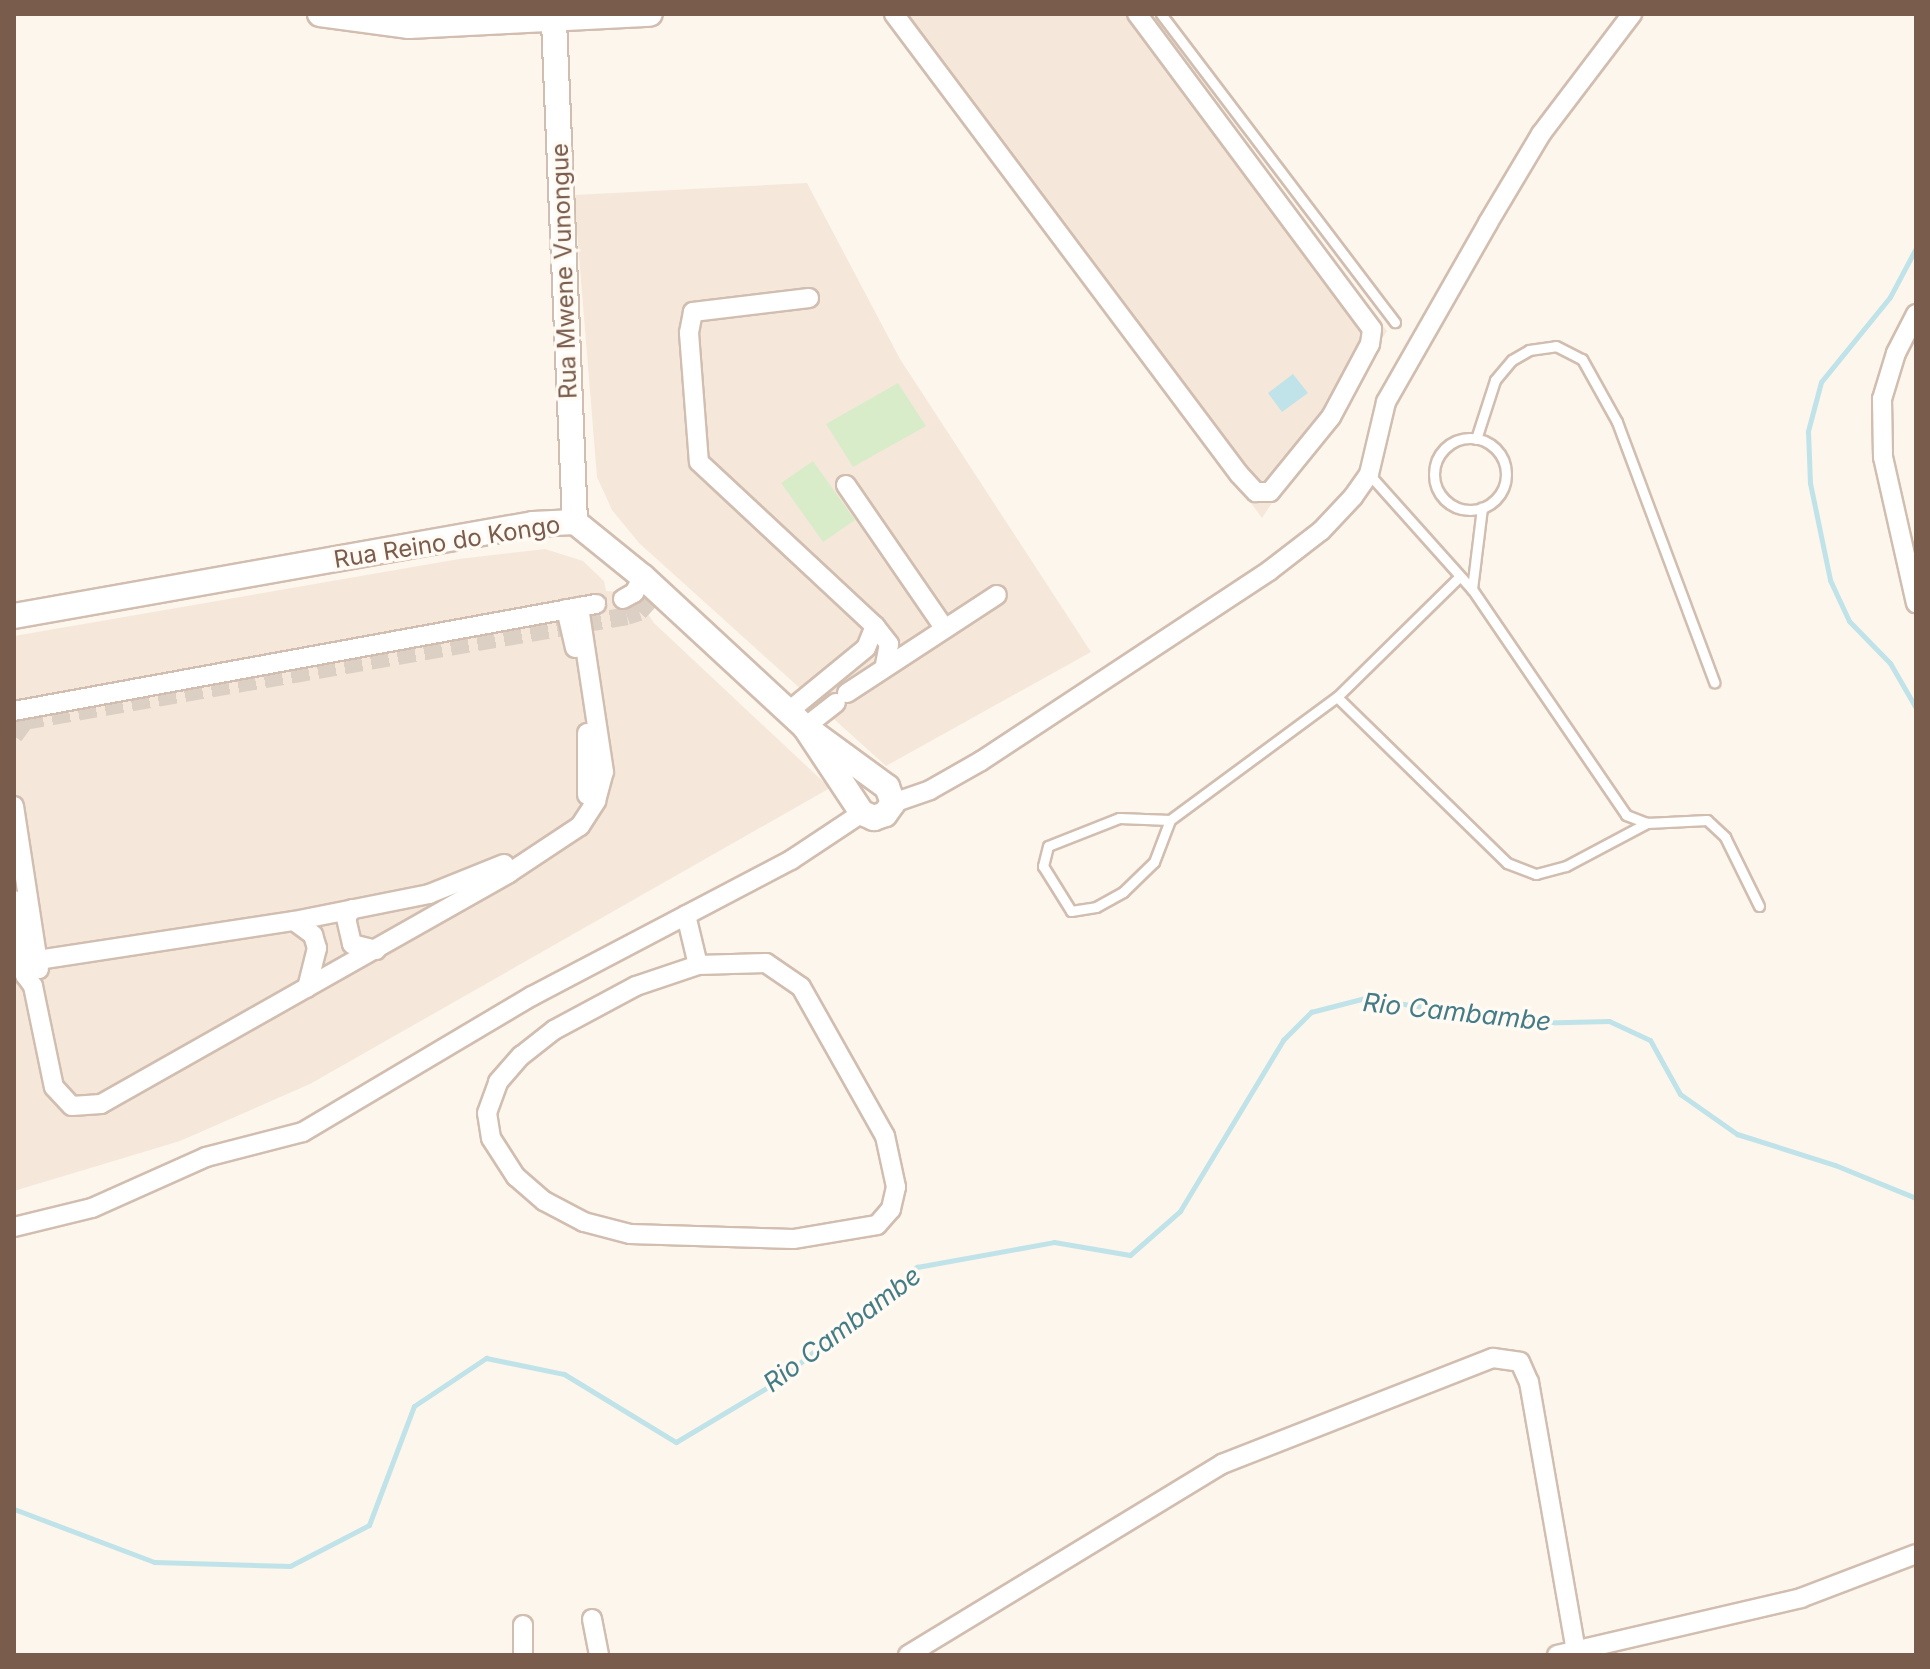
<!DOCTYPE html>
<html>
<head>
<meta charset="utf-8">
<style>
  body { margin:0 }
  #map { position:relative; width:1930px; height:1669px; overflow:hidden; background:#fdf6ec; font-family:Inter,sans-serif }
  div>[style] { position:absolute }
  .residential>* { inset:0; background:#f5e8da }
  .green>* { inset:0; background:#d8ecc9 }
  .water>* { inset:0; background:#bfe3e8 }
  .stream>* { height:5px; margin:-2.5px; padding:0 2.5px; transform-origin:2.5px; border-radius:2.5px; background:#bfe3e8 }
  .minor-tunnel>* { height:18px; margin-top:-9px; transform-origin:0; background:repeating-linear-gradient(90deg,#dcd0c4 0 18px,transparent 0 27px) }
  .roads { filter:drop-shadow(2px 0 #d1beb0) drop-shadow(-2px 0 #d1beb0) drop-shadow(0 2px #d1beb0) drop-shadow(0 -2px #d1beb0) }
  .service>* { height:9px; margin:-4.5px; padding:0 4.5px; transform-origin:4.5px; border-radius:4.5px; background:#fff }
  .service>.ring { margin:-4.5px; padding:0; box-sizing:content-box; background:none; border:9px solid #fff; border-radius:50% }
  .minor>* { height:18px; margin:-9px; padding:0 9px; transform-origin:9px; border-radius:9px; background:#fff }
  .tertiary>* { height:24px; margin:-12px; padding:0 12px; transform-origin:12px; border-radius:12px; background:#fff }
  span { translate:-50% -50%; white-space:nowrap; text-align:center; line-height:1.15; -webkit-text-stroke:7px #fffaf3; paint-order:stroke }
  .street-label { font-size:24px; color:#7a5c4d }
  .water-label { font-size:26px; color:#437c86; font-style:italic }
  .frame { position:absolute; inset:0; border:16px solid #7a5c4d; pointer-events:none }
</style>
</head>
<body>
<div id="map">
  <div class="residential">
    <i style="clip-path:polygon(888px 14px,1150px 14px,1387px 331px,1262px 518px)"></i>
    <i style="clip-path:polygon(807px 183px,900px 359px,1091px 652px,886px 766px,639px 543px,612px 510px,597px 477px,574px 195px)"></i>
    <i style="clip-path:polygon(545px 549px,583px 561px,604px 581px,606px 591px,634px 593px,654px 623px,830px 788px,310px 1084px,180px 1141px,14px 1191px,14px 636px,459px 559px)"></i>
  </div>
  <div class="green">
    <i style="clip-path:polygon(898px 383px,926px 426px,853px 467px,826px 424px)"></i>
    <i style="clip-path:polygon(813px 461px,855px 520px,823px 542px,781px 483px)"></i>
  </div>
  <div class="water">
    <i style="clip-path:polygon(1293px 374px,1308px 393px,1282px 412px,1268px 393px)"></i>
  </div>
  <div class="stream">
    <i style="left:1916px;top:248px;width:55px;rotate:118deg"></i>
    <i style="left:1890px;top:297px;width:109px;rotate:129.1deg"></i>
    <i style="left:1821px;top:382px;width:51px;rotate:104.9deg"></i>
    <i style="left:1808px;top:431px;width:52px;rotate:87.8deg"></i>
    <i style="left:1810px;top:483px;width:99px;rotate:78.3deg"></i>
    <i style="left:1830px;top:580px;width:45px;rotate:65.1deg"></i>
    <i style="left:1849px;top:621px;width:59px;rotate:45.7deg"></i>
    <i style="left:1890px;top:663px;width:52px;rotate:60deg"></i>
    <i style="left:14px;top:1509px;width:150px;rotate:20.7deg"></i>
    <i style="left:154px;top:1562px;width:136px;rotate:1.7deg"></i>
    <i style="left:290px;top:1566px;width:89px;rotate:-27.4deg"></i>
    <i style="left:369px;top:1525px;width:127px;rotate:-69.3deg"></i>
    <i style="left:414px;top:1406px;width:87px;rotate:-33.7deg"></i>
    <i style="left:486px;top:1358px;width:80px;rotate:11.6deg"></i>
    <i style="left:564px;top:1374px;width:131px;rotate:31.3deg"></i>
    <i style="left:676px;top:1442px;width:119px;rotate:-30.9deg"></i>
    <i style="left:778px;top:1381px;width:180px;rotate:-39.4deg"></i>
    <i style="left:917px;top:1267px;width:139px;rotate:-10.3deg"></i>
    <i style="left:1054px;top:1242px;width:77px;rotate:9.7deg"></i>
    <i style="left:1130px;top:1255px;width:67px;rotate:-41.3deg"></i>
    <i style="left:1180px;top:1211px;width:200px;rotate:-58.9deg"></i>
    <i style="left:1283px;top:1040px;width:40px;rotate:-45deg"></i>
    <i style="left:1311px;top:1012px;width:56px;rotate:-14.5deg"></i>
    <i style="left:1365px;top:998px;width:164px;rotate:8.8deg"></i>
    <i style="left:1527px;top:1023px;width:82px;rotate:-1.4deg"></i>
    <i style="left:1609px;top:1021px;width:45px;rotate:24.9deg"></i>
    <i style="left:1650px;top:1040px;width:62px;rotate:60.9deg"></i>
    <i style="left:1680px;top:1094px;width:70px;rotate:35.1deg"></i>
    <i style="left:1737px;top:1134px;width:103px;rotate:17.6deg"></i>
    <i style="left:1835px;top:1165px;width:87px;rotate:22.2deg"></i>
  </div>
  <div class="minor-tunnel">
    <i style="left:14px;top:736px;width:19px;rotate:-54deg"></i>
    <i style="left:25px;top:721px;width:611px;rotate:-9.89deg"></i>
    <i style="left:627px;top:616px;width:13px;rotate:-18deg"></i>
    <i style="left:639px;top:612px;width:28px;rotate:-48deg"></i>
  </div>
  <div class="roads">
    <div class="service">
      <i style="left:1161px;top:14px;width:387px;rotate:52.8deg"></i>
      <i class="ring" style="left:1434px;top:438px;width:63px;height:63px"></i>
      <i style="left:1476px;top:439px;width:62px;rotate:-72.1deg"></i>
      <i style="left:1495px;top:380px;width:26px;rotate:-50deg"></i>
      <i style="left:1512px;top:360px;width:20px;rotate:-30deg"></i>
      <i style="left:1529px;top:350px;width:27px;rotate:-8deg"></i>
      <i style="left:1556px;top:346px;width:29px;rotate:27deg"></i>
      <i style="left:1582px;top:359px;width:72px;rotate:60.9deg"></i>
      <i style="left:1617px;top:422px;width:278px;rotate:69.5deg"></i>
      <i style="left:1369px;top:474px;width:154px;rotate:48.2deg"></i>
      <i style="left:1472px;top:589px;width:273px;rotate:55.7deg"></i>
      <i style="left:1626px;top:815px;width:22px;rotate:21deg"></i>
      <i style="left:1647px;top:823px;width:60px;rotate:-2.9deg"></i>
      <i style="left:1707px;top:820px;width:25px;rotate:43deg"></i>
      <i style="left:1725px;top:837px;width:77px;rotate:63.8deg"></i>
      <i style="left:1472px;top:589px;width:82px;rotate:-83deg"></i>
      <i style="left:1337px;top:697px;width:238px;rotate:44.3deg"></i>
      <i style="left:1507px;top:863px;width:31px;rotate:21deg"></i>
      <i style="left:1536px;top:874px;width:31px;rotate:-15deg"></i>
      <i style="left:1566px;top:866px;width:92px;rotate:-28deg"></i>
      <i style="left:1170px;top:820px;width:51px;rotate:-177.8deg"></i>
      <i style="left:1119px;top:818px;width:76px;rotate:158.5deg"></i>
      <i style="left:1048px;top:846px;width:21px;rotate:104deg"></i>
      <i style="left:1043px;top:866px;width:53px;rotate:58.1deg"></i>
      <i style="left:1071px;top:911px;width:25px;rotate:-9deg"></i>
      <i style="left:1096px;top:907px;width:31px;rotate:-29deg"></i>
      <i style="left:1123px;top:892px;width:43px;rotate:-44.1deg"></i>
      <i style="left:1154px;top:862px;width:45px;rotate:-69.1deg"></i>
      <i style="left:1170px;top:820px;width:207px;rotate:-36.4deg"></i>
      <i style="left:1337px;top:697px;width:171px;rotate:-44.5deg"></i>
    </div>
    <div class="minor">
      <i style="left:894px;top:14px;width:575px;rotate:53.13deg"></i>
      <i style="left:1239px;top:474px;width:25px;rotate:47deg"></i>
      <i style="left:1256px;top:492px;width:14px"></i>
      <i style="left:1270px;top:492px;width:97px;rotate:-50.9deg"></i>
      <i style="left:1331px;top:417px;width:83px;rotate:-61.9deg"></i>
      <i style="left:1370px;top:344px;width:15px;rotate:-82deg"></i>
      <i style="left:1372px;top:329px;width:393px;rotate:-126.7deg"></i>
      <i style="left:809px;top:298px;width:117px;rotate:173.1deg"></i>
      <i style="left:693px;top:312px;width:21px;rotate:101deg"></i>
      <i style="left:689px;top:333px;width:129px;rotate:85.6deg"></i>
      <i style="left:699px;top:462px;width:241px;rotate:43deg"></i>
      <i style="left:875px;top:626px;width:23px;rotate:52deg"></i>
      <i style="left:889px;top:644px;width:20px;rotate:101deg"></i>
      <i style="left:1916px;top:314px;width:44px;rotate:117.1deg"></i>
      <i style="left:1896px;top:353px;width:48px;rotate:106.9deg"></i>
      <i style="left:1882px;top:399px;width:58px;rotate:89deg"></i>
      <i style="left:1883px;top:457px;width:150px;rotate:77.3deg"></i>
      <i style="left:846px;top:485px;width:171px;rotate:55.5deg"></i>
      <i style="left:623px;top:599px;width:13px;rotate:-29deg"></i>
      <i style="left:634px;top:593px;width:18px;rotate:-61deg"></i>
      <i style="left:566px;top:609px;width:40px;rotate:77deg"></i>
      <i style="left:847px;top:693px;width:179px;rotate:-33.2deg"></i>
      <i style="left:14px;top:711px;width:592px;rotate:-10.42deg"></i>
      <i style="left:789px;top:711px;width:99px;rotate:-39.3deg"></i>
      <i style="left:866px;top:648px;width:24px;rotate:-68deg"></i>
      <i style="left:805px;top:727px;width:39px;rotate:-38deg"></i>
      <i style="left:587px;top:795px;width:62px;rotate:-90deg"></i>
      <i style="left:893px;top:803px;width:39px;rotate:-19deg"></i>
      <i style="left:930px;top:790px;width:59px;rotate:-29.6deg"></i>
      <i style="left:981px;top:761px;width:345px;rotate:-33.4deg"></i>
      <i style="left:1269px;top:571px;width:66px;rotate:-37.6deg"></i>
      <i style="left:1321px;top:531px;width:47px;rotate:-46.7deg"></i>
      <i style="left:1353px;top:497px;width:28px;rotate:-55deg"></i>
      <i style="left:1369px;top:474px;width:74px;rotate:-76.7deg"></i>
      <i style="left:1386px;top:402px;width:206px;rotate:-60.3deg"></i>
      <i style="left:1488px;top:223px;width:104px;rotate:-59.2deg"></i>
      <i style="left:1541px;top:134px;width:151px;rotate:-52.8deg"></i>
      <i style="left:14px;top:806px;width:165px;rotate:81.3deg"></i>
      <i style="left:14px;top:900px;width:76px;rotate:81.7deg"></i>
      <i style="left:25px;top:975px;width:14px;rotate:54deg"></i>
      <i style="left:33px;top:986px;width:103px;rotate:78.3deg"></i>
      <i style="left:54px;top:1087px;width:26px;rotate:47deg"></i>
      <i style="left:72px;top:1106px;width:29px;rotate:-4deg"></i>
      <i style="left:101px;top:1104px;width:469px;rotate:-29.5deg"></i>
      <i style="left:509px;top:873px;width:85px;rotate:-33.5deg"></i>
      <i style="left:580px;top:826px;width:30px;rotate:-57deg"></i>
      <i style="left:596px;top:801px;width:30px;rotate:-75deg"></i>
      <i style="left:604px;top:772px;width:167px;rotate:-98.6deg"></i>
      <i style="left:352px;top:909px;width:11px;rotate:124deg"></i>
      <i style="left:346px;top:918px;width:27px;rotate:77deg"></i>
      <i style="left:352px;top:944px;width:25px;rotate:14deg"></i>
      <i style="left:686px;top:915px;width:51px;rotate:76.5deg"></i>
      <i style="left:294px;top:921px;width:24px;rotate:36deg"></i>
      <i style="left:313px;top:935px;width:14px;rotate:73deg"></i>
      <i style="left:317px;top:948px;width:41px;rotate:104deg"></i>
      <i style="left:38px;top:960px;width:259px;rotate:-8.7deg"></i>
      <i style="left:294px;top:921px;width:138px;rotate:-11.3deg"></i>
      <i style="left:429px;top:894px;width:81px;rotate:-21.8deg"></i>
      <i style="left:766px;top:963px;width:42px;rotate:34.4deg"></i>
      <i style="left:801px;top:987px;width:171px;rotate:60.6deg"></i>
      <i style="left:885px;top:1136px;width:52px;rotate:77.8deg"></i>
      <i style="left:896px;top:1187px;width:23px;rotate:103deg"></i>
      <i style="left:891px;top:1209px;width:21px;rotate:131deg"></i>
      <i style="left:877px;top:1225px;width:85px;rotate:170.5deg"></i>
      <i style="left:793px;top:1239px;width:163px;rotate:-178.2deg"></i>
      <i style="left:630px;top:1234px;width:48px;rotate:-165.4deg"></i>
      <i style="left:584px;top:1222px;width:45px;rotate:-152.3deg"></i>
      <i style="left:544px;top:1201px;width:37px;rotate:-139deg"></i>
      <i style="left:516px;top:1177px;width:46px;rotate:-122.7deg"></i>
      <i style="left:491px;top:1138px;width:25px;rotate:-99deg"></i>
      <i style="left:487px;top:1113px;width:33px;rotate:-70deg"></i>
      <i style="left:498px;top:1082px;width:35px;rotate:-49deg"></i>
      <i style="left:521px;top:1056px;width:42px;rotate:-38.2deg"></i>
      <i style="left:554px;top:1030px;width:93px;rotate:-28.2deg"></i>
      <i style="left:636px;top:986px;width:65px;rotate:-18.7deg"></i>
      <i style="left:698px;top:965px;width:68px;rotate:-1.7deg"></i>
      <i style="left:14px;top:1227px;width:80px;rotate:-13.7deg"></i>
      <i style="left:92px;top:1208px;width:125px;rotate:-24.1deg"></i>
      <i style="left:206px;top:1157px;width:100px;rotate:-14.5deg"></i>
      <i style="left:303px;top:1132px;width:266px;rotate:-30.7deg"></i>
      <i style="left:532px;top:996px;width:293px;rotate:-27.7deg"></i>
      <i style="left:791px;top:860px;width:85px;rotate:-33.5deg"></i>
      <i style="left:592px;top:1619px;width:37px;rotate:79deg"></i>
      <i style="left:523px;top:1625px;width:30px;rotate:90deg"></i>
      <i style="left:908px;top:1655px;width:368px;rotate:-31.3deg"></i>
      <i style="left:1222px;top:1464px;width:291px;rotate:-21.4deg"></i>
      <i style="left:1493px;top:1358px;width:27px;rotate:8deg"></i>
      <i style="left:1520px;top:1362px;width:22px;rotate:66deg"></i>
      <i style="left:1529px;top:1382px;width:272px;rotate:80.1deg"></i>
      <i style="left:1557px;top:1655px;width:251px;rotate:-13.1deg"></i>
      <i style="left:1801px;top:1598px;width:123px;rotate:-20.9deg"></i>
    </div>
    <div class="tertiary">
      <i style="left:320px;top:14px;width:90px;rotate:7.7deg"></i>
      <i style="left:409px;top:26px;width:241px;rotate:-2.9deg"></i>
      <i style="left:554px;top:21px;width:501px;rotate:87.6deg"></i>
      <i style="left:14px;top:616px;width:527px;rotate:-10.05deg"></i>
      <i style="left:533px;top:524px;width:42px;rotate:-2.7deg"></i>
      <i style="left:575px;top:522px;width:87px;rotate:39deg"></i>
      <i style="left:643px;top:577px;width:221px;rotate:42.8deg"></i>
      <i style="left:805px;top:727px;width:102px;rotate:36.2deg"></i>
      <i style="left:887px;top:787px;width:17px;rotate:69deg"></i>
      <i style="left:893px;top:803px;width:14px;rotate:126deg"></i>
      <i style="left:885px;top:814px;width:12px;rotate:160deg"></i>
      <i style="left:874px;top:818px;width:13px;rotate:-157deg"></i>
      <i style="left:862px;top:813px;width:103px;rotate:-123.5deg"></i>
    </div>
  </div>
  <div class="street-label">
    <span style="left:564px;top:271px;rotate:-92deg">Rua Mwene Vunongue</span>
    <span style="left:447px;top:542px;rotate:-9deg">Rua Reino do Kongo</span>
  </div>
  <div class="water-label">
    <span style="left:1457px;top:1012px;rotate:6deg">Rio Cambambe</span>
    <span style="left:842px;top:1329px;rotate:-37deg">Rio Cambambe</span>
  </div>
  <div class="frame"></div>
</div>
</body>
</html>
